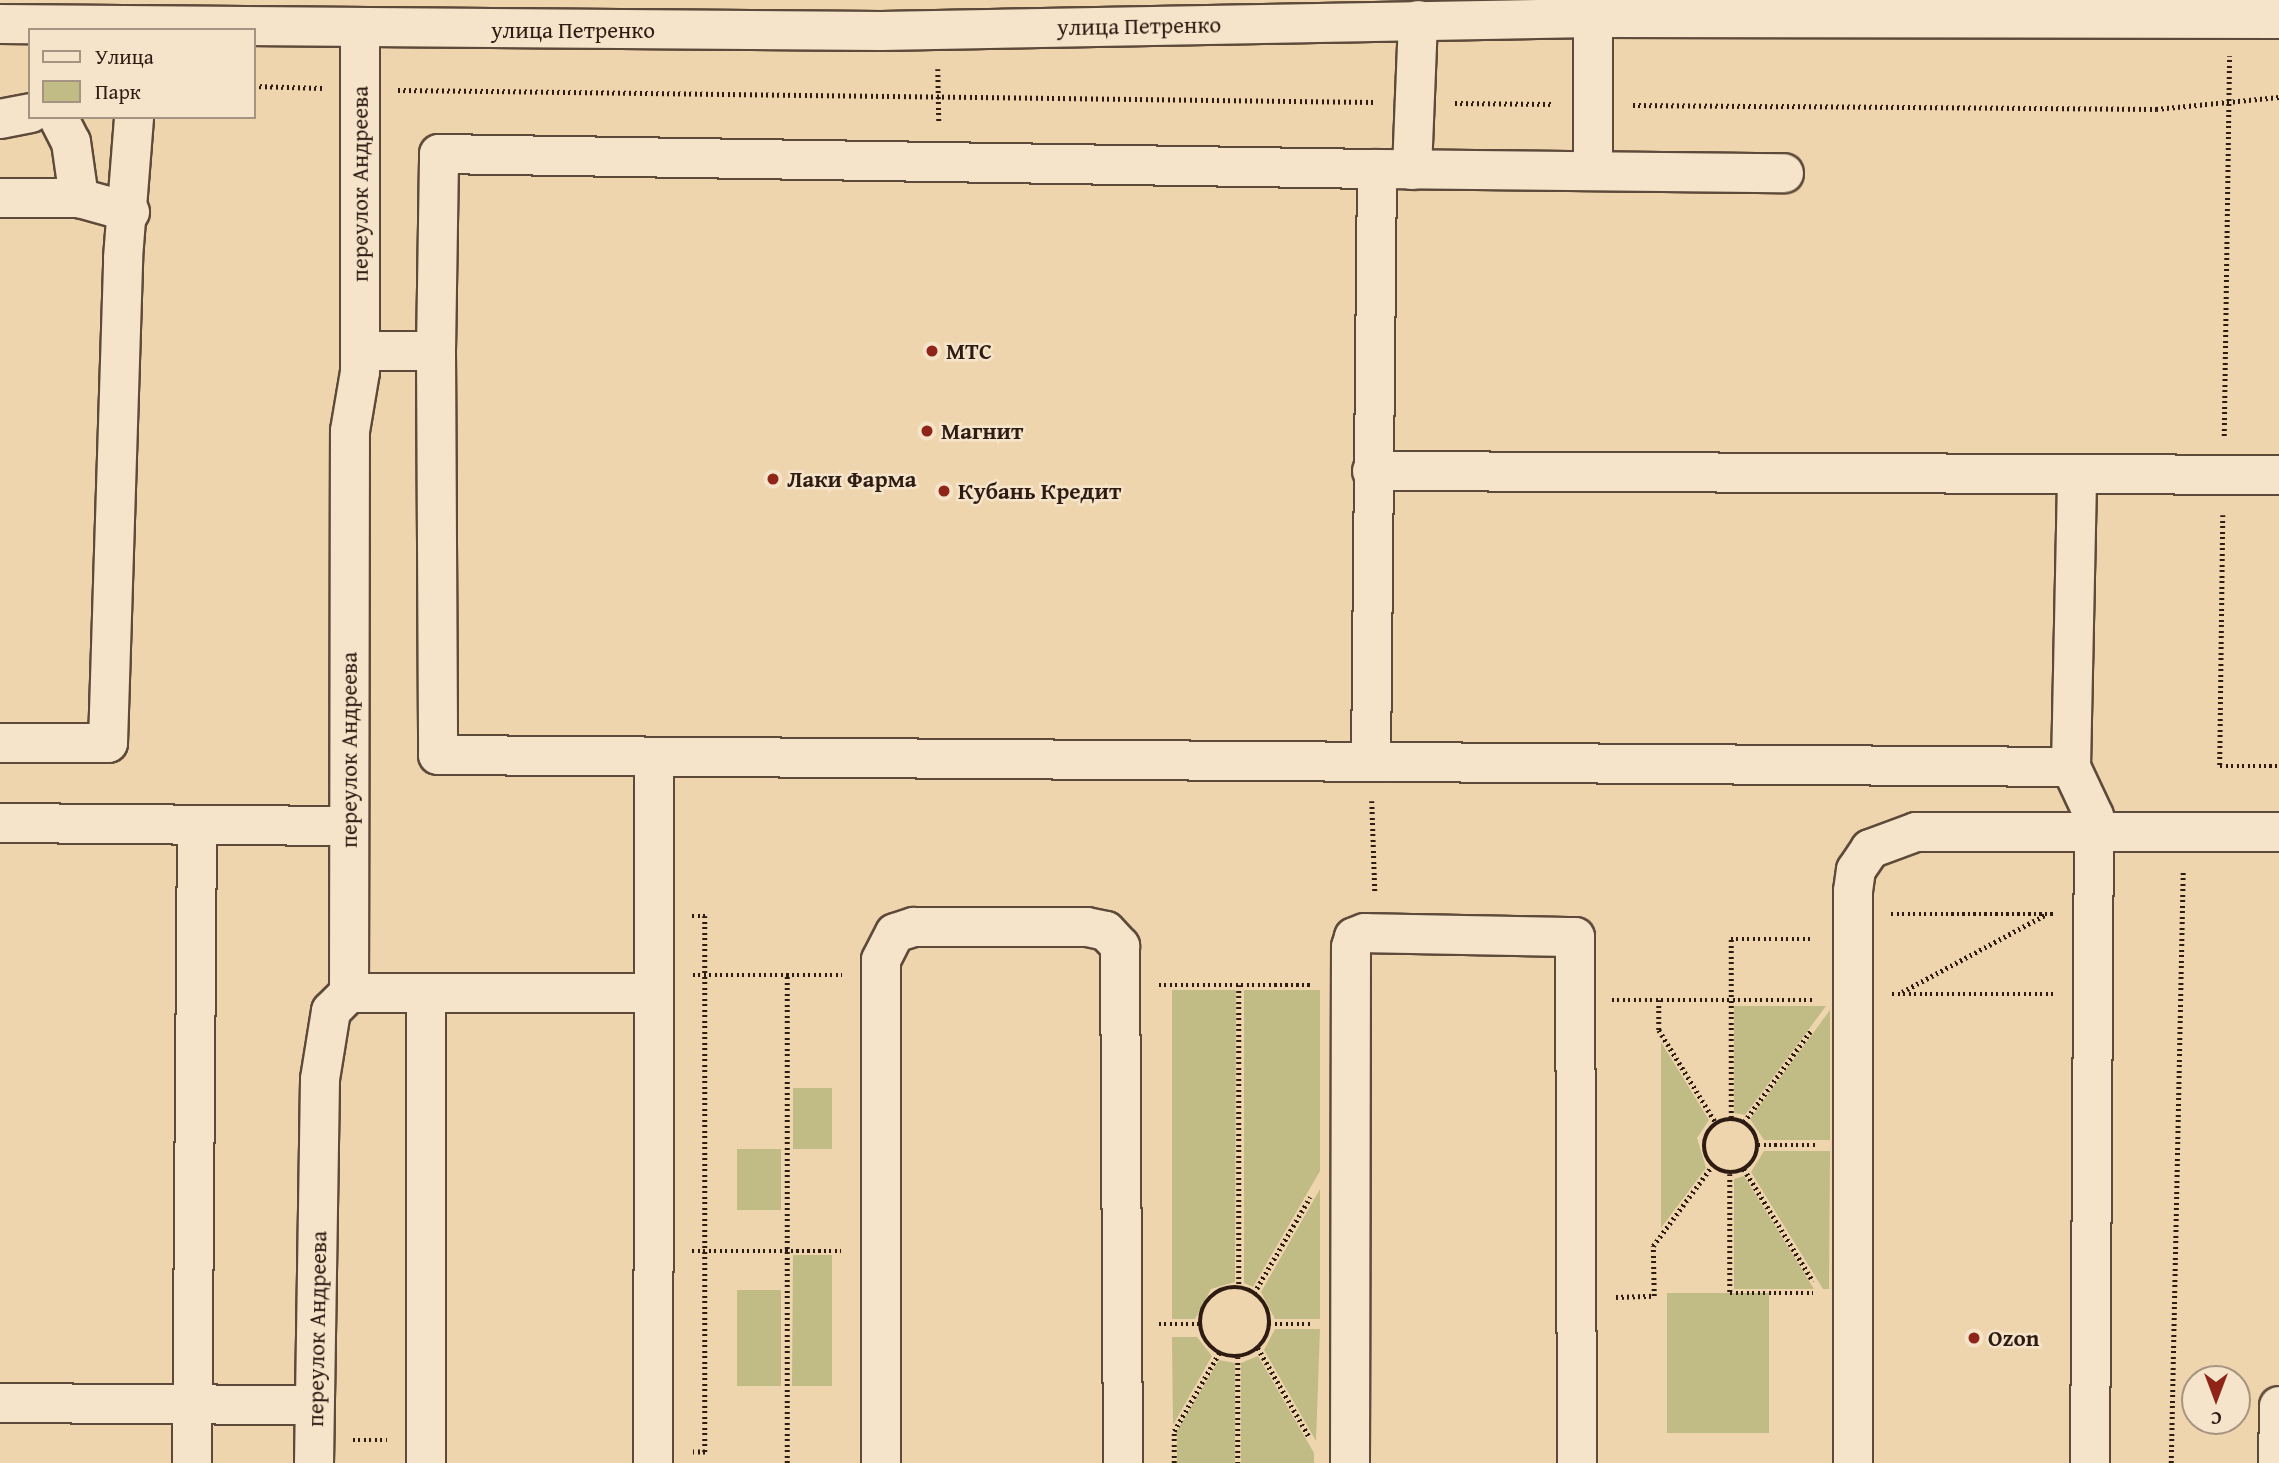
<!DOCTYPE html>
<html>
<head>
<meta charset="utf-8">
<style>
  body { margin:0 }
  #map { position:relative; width:2279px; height:1463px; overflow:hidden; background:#efd5ae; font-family:"Gentium Book Plus",serif }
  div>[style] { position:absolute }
  .green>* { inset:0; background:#c1bb85 }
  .path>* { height:4.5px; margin-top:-2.25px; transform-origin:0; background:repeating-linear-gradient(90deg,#2e1c13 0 2px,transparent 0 5.5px) }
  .path>.ring { margin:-2.25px; padding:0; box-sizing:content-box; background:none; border:4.5px solid #2e1c13; border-radius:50% }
  .roads { filter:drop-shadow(2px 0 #5e4a3a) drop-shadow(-2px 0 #5e4a3a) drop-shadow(0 2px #5e4a3a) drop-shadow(0 -2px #5e4a3a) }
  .minor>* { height:38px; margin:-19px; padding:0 19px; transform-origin:19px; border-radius:19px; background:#f5e4ca }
  .dots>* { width:19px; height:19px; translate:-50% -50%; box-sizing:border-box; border:4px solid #f5e4ca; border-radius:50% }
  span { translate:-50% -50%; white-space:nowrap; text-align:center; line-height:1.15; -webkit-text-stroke:5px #f5e4ca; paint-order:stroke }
  .street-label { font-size:23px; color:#2e1c13 }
  .poi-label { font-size:23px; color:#2e1c13; font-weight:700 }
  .left { translate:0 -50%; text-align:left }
  .legend { position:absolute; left:28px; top:28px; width:228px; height:91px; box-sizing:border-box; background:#f5e4ca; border:2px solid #a59481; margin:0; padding:9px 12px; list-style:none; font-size:21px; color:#2e1c13 }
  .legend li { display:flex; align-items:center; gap:14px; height:35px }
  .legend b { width:35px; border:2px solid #a59481 }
  .north { position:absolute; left:2181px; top:1365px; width:70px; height:70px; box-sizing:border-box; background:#f5e4ca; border:2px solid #a59481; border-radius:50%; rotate:180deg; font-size:19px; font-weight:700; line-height:28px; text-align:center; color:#2e1c13 }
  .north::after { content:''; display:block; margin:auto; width:24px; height:32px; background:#8f2418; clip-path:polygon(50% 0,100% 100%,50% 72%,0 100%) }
</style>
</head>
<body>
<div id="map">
  <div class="green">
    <i style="clip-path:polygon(1172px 990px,1236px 990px,1235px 1282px,1211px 1289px,1195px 1319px,1172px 1319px)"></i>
    <i style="clip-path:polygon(1244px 990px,1320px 990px,1320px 1171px,1253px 1287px,1244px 1283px)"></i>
    <i style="clip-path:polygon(1734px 1006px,1826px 1006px,1745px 1115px,1734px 1113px)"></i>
    <i style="clip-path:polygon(1830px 1010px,1830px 1140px,1764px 1140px,1750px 1119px)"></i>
    <i style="clip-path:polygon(1661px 1042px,1709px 1120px,1697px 1138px,1706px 1168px,1661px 1228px)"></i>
    <i style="clip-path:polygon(793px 1088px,832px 1088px,832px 1149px,793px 1149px)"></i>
    <i style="clip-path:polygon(737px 1149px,781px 1149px,781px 1210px,737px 1210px)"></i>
    <i style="clip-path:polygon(1764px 1151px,1830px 1151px,1829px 1289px,1823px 1289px,1751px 1172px)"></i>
    <i style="clip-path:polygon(1744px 1176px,1814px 1289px,1734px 1289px,1734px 1179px)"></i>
    <i style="clip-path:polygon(1320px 1189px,1320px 1319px,1275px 1319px,1261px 1292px)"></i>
    <i style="clip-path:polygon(793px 1255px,832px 1255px,832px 1386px,792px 1386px)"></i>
    <i style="clip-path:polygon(737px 1290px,781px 1290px,781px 1386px,737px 1386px)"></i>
    <i style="clip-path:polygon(1667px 1293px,1769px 1293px,1769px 1433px,1667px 1433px)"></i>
    <i style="clip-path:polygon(1275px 1329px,1320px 1329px,1316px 1441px,1264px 1350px)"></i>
    <i style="clip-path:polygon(1172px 1337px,1197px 1337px,1212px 1356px,1173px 1425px)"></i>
    <i style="clip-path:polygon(1258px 1356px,1314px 1453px,1314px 1463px,1241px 1463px,1241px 1363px)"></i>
    <i style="clip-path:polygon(1219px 1360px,1235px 1363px,1235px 1463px,1177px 1463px,1177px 1431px)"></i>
  </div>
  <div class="path">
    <i style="left:938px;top:69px;width:54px;rotate:88.9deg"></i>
    <i style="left:254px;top:86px;width:68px;rotate:1.7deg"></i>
    <i style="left:398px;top:90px;width:978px;rotate:0.7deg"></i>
    <i style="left:1455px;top:103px;width:99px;rotate:0.6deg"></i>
    <i style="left:1633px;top:105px;width:523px;rotate:0.44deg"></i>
    <i style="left:2156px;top:109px;width:124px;rotate:-5.6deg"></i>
    <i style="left:2224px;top:436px;width:380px;rotate:-89.2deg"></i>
    <i style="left:2223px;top:515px;width:251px;rotate:90.7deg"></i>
    <i style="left:2220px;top:766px;width:59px"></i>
    <i style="left:1372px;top:801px;width:92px;rotate:88.1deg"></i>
    <i style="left:1891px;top:914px;width:163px"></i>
    <i style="left:692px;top:916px;width:13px"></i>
    <i style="left:705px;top:916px;width:536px;rotate:90deg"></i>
    <i style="left:705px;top:1452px;width:12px;rotate:180deg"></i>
    <i style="left:693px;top:975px;width:149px"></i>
    <i style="left:1159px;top:985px;width:152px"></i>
    <i style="left:1239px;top:985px;width:303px;rotate:90deg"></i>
    <i style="left:1902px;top:992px;width:162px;rotate:-28.3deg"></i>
    <i style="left:1892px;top:994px;width:162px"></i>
    <i style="left:1612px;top:1000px;width:201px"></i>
    <i style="left:1659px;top:1000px;width:30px;rotate:90deg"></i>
    <i style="left:1659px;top:1030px;width:109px;rotate:58.5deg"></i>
    <i style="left:1731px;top:1118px;width:179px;rotate:-90deg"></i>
    <i style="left:1731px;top:939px;width:82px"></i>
    <i class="ring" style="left:1704px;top:1119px;width:49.5px;height:49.5px"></i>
    <i style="left:1744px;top:1122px;width:115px;rotate:-53.8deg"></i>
    <i style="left:1758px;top:1145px;width:57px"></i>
    <i style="left:1744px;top:1169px;width:132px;rotate:58.4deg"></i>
    <i style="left:1730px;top:1174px;width:119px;rotate:90deg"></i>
    <i style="left:1730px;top:1293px;width:83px"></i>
    <i style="left:692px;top:1251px;width:149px"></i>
    <i class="ring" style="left:1200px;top:1287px;width:65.5px;height:65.5px"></i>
    <i style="left:1254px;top:1293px;width:111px;rotate:-59.7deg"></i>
    <i style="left:1616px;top:1297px;width:38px;rotate:-2deg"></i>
    <i style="left:1654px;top:1296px;width:50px;rotate:-91.1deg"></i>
    <i style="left:1653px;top:1246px;width:99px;rotate:-53.6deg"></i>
    <i style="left:1159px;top:1324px;width:41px"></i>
    <i style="left:1269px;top:1324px;width:42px"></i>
    <i style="left:1258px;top:1348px;width:104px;rotate:60deg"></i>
    <i style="left:1238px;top:1357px;width:106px;rotate:90deg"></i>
    <i style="left:353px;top:1440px;width:34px"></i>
    <i style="left:787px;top:1463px;width:488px;rotate:-90deg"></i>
    <i style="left:1174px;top:1463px;width:32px;rotate:-90deg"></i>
    <i style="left:1174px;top:1431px;width:90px;rotate:-60deg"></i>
    <i style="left:2171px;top:1463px;width:594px;rotate:-88.84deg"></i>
  </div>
  <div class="roads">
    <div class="minor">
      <i style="left:0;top:24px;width:881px;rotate:0.46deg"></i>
      <i style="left:881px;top:31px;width:712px;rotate:-1.05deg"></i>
      <i style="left:1593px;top:18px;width:686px;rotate:0.08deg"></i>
      <i style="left:58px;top:117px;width:28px;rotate:63deg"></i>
      <i style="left:71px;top:142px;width:57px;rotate:81.9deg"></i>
      <i style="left:0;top:119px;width:31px;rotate:-11deg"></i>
      <i style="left:1377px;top:169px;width:407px;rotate:0.6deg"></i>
      <i style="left:1412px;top:170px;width:150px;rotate:-87.7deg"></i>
      <i style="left:1593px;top:171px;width:153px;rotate:-90deg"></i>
      <i style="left:0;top:198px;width:79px"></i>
      <i style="left:79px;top:198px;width:53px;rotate:15.4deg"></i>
      <i style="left:360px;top:351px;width:76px"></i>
      <i style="left:436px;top:351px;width:404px;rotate:89.7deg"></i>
      <i style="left:438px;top:755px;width:1633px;rotate:0.42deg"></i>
      <i style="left:2071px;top:767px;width:291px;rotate:-88.8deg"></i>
      <i style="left:436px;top:351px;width:197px;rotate:-89.1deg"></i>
      <i style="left:439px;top:154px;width:938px;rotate:0.92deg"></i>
      <i style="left:1377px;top:169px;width:593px;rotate:90.58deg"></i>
      <i style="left:1372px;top:471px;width:907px;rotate:0.25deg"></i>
      <i style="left:0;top:743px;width:108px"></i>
      <i style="left:108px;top:743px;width:485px;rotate:-88.2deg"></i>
      <i style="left:123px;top:258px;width:141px;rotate:-85.5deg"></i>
      <i style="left:654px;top:757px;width:236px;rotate:90deg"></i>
      <i style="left:2071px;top:767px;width:54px;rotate:64.9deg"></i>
      <i style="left:2094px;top:816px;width:647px;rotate:90.35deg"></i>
      <i style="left:0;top:823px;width:349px;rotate:0.5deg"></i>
      <i style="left:349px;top:993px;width:305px"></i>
      <i style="left:654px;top:993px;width:470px;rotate:90.1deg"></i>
      <i style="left:0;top:1403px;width:314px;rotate:0.4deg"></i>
      <i style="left:192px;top:1463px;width:638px;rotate:-89.55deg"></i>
      <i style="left:314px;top:1463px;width:384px;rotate:-89.1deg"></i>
      <i style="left:320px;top:1079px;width:69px;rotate:-80.8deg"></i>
      <i style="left:331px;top:1011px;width:25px;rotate:-45deg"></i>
      <i style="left:349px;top:993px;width:562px;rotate:-89.9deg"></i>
      <i style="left:350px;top:431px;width:60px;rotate:-80.4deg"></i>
      <i style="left:360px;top:372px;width:343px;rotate:-90deg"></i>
      <i style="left:426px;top:1463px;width:470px;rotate:-90deg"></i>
      <i style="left:881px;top:1463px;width:503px;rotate:-90deg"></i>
      <i style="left:881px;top:960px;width:30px;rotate:-63deg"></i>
      <i style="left:895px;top:933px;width:20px;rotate:-18deg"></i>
      <i style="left:914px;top:927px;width:173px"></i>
      <i style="left:1087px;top:927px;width:19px;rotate:12deg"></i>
      <i style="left:1106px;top:931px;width:21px;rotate:47deg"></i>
      <i style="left:1120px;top:946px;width:517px;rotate:89.67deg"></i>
      <i style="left:1350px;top:1463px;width:516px;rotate:-89.89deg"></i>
      <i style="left:1351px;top:947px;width:10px;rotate:-73deg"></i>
      <i style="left:1354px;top:937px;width:12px;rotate:-20deg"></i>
      <i style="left:1365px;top:933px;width:210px;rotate:1.1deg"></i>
      <i style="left:1575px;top:937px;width:526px;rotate:89.78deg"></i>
      <i style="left:1853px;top:1463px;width:572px;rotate:-90deg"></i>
      <i style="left:1853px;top:891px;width:21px;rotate:-82deg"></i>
      <i style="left:1856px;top:870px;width:25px;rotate:-56deg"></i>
      <i style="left:1870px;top:849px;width:49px;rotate:-20.3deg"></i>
      <i style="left:1916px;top:832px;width:363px"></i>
      <i style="left:2278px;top:1463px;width:57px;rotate:-89deg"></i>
    </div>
  </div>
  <div class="dots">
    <i style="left:932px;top:351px;background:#8f2418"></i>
    <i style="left:927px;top:431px;background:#8f2418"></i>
    <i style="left:773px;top:479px;background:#8f2418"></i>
    <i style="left:944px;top:491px;background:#8f2418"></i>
    <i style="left:1974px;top:1338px;background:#8f2418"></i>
  </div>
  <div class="street-label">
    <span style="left:1139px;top:26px;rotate:-1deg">улица Петренко</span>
    <span style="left:573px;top:30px">улица Петренко</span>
    <span style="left:360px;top:184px;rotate:-90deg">переулок Андреева</span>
    <span style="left:349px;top:750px;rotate:-90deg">переулок Андреева</span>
    <span style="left:317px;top:1329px;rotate:-89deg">переулок Андреева</span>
  </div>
  <div class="poi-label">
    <span class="left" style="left:946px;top:351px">МТС</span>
    <span class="left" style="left:941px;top:431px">Магнит</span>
    <span class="left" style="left:787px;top:479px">Лаки Фарма</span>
    <span class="left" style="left:958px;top:491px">Кубань Кредит</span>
    <span class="left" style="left:1988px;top:1338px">Ozon</span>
  </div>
  <ul class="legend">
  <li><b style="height:9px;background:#f5e4ca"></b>Улица</li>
  <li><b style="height:19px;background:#c1bb85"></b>Парк</li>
  </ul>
  <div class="north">С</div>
</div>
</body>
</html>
